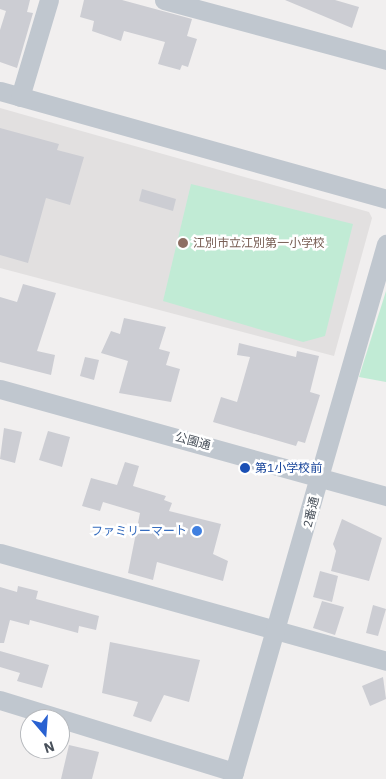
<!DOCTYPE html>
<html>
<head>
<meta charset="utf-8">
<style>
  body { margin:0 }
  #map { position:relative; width:386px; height:779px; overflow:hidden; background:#f1efef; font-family:"IBM Plex Sans","Noto Sans JP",sans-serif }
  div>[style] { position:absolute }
  .education>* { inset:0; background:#e2e0e0 }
  .green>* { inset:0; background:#c1ebd5 }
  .building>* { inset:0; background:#cccdd3 }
  .minor>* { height:19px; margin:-9.5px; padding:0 9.5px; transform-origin:9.5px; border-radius:9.5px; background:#c0c7cf }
  .dots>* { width:14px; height:14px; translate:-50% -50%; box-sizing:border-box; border:2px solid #fff; border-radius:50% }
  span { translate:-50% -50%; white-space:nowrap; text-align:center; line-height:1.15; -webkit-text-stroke:5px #fff; paint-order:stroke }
  .education-label { font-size:12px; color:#785e54 }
  .left { translate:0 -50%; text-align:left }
  .street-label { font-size:12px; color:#48505a }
  .transit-label { font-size:12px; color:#164399 }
  .shop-label { font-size:12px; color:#366cbe }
  .right { translate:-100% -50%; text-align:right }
  .north { position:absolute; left:20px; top:709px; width:50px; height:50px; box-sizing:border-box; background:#fff; border:1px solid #b6b9bd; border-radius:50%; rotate:162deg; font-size:14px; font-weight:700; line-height:20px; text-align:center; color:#48505a }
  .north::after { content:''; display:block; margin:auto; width:18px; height:22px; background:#2961d1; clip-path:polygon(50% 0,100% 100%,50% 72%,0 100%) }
</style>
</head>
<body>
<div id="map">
  <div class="education">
    <i style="clip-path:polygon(0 108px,369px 212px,372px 218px,334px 356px,0 268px)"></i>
  </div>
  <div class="green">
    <i style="clip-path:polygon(191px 184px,353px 224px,325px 336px,303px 342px,163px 301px)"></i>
    <i style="clip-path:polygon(386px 291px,386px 382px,359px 377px)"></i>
  </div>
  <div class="building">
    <i style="clip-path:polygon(0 0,30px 0,27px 12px,33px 13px,17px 68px,0 62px,0 30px,6px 11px,0 9px)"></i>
    <i style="clip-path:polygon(84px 0,122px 0,192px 19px,187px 36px,197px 39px,188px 67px,182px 65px,180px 70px,158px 64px,165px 42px,124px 31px,121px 41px,92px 31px,94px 21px,80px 17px)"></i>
    <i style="clip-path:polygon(285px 0,335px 0,359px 7px,352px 28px)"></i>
    <i style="clip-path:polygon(0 128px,59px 144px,57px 150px,84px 157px,70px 205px,46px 198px,28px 263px,0 255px)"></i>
    <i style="clip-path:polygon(142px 189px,176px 199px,173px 211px,139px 201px)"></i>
    <i style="clip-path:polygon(23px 284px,56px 293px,37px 351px,55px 355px,51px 375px,0 362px,0 297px,17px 302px)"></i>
    <i style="clip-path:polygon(124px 318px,166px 327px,159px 349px,170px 352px,166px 365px,180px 369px,171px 402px,119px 393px,128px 361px,101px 353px,111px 331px,120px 334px)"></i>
    <i style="clip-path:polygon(239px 343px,296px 357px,297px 351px,319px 356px,310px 392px,320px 395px,305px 443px,298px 441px,296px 446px,213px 422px,221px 397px,237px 402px,250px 357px,237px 355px)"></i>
    <i style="clip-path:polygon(85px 357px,99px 360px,94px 380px,80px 376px)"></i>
    <i style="clip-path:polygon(4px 428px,22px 432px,15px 463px,0 459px)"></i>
    <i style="clip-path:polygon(48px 431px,70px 437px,62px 467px,39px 460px)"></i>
    <i style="clip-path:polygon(125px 462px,139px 466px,133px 486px,166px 496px,164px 500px,172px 503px,169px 511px,221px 524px,213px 554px,228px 561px,223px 581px,157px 562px,153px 580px,128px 573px,140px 513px,103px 502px,100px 511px,82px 506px,91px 478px,117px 485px)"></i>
    <i style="clip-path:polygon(342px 519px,382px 538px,369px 581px,331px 571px,336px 551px,333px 544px)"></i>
    <i style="clip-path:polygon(320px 571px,338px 576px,332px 602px,313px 597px)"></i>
    <i style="clip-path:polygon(18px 586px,38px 591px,36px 599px,99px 616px,96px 630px,79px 626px,78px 633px,30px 620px,29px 625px,10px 620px,4px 643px,0 643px,0 587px,17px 592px)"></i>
    <i style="clip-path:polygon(322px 601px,344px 607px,335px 635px,313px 628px)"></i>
    <i style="clip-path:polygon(373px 605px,386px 609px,378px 636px,366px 633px)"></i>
    <i style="clip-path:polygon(110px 642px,200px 660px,189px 702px,164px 695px,151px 722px,133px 716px,138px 702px,102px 693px)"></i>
    <i style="clip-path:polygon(0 651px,49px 665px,42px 688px,17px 681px,20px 673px,0 667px)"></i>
    <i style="clip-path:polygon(383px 677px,386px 699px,370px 706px,362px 686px)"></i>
    <i style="clip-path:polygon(69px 745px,99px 752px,92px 779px,61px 779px)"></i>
  </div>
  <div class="minor">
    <i style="left:164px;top:0;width:230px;rotate:15.1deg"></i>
    <i style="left:0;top:91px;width:401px;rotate:15.6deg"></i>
    <i style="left:20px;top:97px;width:101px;rotate:-73.4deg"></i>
    <i style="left:0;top:389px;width:401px;rotate:15.5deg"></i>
    <i style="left:0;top:553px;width:401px;rotate:15.6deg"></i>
    <i style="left:0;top:700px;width:245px;rotate:17.1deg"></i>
    <i style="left:232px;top:779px;width:557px;rotate:-73.94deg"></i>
  </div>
  <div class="dots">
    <i style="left:183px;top:243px;background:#8d6e63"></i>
    <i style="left:245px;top:468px;background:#1a4fb4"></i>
    <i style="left:197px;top:531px;background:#3f7fe0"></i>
  </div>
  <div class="education-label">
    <span class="left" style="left:193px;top:243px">江別市立江別第一小学校</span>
  </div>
  <div class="street-label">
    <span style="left:193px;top:441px;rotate:15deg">公園通</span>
    <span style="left:311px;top:512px;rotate:-76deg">2番通</span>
  </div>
  <div class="transit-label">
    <span class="left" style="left:255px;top:468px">第1小学校前</span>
  </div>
  <div class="shop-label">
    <span class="right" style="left:187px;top:531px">ファミリーマート</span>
  </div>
  <div class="north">N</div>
</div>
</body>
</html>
